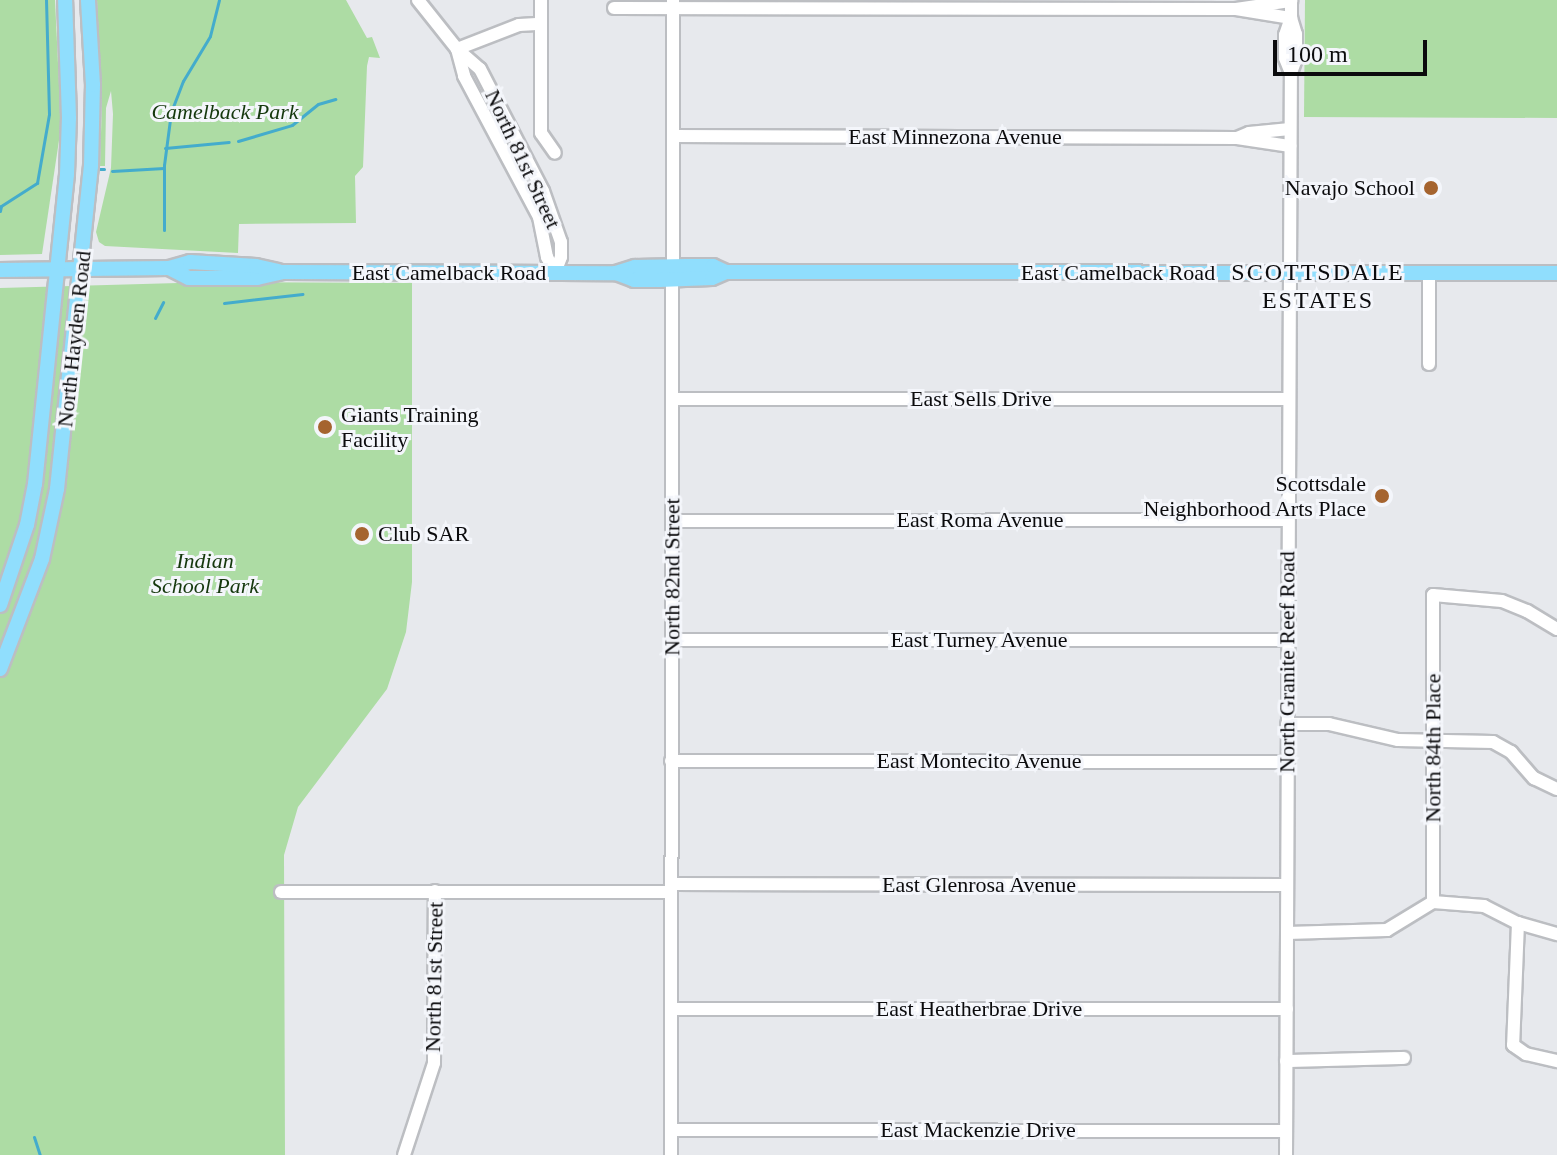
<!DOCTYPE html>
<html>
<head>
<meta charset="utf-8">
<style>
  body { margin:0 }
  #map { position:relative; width:1557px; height:1155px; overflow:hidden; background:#e7e9ed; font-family:Georgia,serif }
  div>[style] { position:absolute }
  .green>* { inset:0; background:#addca4 }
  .stream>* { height:3px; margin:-1.5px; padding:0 1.5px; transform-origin:1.5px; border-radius:1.5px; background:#44accc }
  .roads { filter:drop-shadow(2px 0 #bcbec2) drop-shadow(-2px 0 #bcbec2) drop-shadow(0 2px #bcbec2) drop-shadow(0 -2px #bcbec2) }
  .minor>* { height:12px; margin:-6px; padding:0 6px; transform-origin:6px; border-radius:6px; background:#fff }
  .major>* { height:14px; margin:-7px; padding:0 7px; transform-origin:7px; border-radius:7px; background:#90defd }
  .dots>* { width:22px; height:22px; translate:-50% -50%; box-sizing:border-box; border:4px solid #f4f6fb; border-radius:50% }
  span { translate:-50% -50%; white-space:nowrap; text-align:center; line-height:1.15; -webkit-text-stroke:6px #f4f6fb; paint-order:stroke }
  .park-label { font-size:22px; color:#15380d; font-style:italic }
  .street-label { font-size:22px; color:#0b0b0d }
  .poi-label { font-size:22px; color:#0b0b0d }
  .right { translate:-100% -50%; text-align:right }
  .left { translate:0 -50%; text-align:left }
  .neighbourhood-label { font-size:24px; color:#0b0b0d; letter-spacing:2px }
  .scale { position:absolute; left:1273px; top:40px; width:154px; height:36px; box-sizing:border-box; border:4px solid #0b0b0d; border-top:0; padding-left:10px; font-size:24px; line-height:28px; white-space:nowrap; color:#0b0b0d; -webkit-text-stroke:6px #f4f6fb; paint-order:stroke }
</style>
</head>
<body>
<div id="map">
  <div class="green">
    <i style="clip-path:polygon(0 0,55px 0,61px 127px,42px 254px,0 255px)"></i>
    <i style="clip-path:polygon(97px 0,346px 0,367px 38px,372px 37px,380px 58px,369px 57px,367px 66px,363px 167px,355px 176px,356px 223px,239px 224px,238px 253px,105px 246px,99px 242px,96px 232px,111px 168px,113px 114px,111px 91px,106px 108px,105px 166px,100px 166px,102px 100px)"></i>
    <i style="clip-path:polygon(1305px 0,1557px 0,1557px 118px,1304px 117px)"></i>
    <i style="clip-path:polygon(214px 282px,412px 283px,412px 582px,406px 632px,387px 689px,298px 807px,284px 855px,285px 1155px,0 1155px,0 288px)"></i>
  </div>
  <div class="stream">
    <i style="left:238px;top:141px;width:56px;rotate:-16.5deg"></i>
    <i style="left:292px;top:125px;width:33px;rotate:-39deg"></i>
    <i style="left:318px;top:104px;width:18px;rotate:-16deg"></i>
    <i style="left:165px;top:148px;width:64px;rotate:-5.4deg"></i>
    <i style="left:100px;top:169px;width:4px"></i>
    <i style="left:112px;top:171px;width:52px;rotate:-3.3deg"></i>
    <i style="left:0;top:211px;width:5px;rotate:-79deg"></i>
    <i style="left:1px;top:206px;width:43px;rotate:-32.6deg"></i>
    <i style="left:37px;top:183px;width:70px;rotate:-80.1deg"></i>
    <i style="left:49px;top:114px;width:114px;rotate:-91.5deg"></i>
    <i style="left:164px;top:230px;width:65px;rotate:-90deg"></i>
    <i style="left:164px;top:165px;width:53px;rotate:-82.5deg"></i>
    <i style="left:171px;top:112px;width:33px;rotate:-69deg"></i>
    <i style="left:183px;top:81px;width:52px;rotate:-59deg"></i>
    <i style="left:210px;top:36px;width:37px;rotate:-76deg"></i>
    <i style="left:224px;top:303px;width:79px;rotate:-6.6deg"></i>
    <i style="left:155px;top:318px;width:18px;rotate:-63deg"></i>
    <i style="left:34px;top:1137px;width:19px;rotate:72deg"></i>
  </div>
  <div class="roads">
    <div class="minor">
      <i style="left:418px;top:0;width:63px;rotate:51.5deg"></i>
      <i style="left:457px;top:49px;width:30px;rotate:41deg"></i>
      <i style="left:480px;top:69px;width:137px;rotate:62.7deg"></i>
      <i style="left:543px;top:191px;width:54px;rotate:70.6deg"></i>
      <i style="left:561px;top:242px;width:15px;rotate:90deg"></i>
      <i style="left:561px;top:257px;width:17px;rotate:111deg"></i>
      <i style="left:541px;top:0;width:133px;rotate:90deg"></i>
      <i style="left:541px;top:133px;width:24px;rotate:55deg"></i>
      <i style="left:614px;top:8px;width:622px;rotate:0.09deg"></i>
      <i style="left:1236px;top:9px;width:56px;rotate:-8.3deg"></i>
      <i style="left:1236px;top:9px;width:56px;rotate:9.3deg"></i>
      <i style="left:1291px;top:18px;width:17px;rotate:73deg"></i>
      <i style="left:1296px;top:34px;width:25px;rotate:90deg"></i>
      <i style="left:1296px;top:59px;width:15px;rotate:110deg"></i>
      <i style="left:457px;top:49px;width:28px;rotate:75deg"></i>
      <i style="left:464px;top:76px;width:160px;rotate:62deg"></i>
      <i style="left:539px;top:217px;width:41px;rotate:78.7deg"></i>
      <i style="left:547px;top:257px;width:18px;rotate:63deg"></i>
      <i style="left:457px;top:49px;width:66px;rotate:-21.2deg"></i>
      <i style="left:519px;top:25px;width:22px;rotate:-3deg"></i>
      <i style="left:673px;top:136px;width:564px;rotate:0.2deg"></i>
      <i style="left:1237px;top:138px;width:54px;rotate:8.6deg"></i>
      <i style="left:1237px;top:138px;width:13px;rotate:-23deg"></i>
      <i style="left:1249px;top:133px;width:41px;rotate:-5.6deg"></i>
      <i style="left:1429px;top:273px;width:91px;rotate:90deg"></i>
      <i style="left:672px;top:399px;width:617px"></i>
      <i style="left:672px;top:521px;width:616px;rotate:-0.09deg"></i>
      <i style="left:672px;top:640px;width:615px"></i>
      <i style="left:1287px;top:724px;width:42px"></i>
      <i style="left:1329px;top:724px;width:71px;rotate:13.1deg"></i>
      <i style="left:1398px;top:740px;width:95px;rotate:1.2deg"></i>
      <i style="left:1493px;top:742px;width:21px;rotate:29deg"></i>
      <i style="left:1511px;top:752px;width:35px;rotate:49deg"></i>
      <i style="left:1534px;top:778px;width:25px;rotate:26deg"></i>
      <i style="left:671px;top:761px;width:616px;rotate:0.09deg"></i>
      <i style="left:671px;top:884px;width:616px;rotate:0.09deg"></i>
      <i style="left:281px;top:892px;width:390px"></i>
      <i style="left:1433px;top:902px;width:307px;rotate:-90deg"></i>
      <i style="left:1433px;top:595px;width:69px;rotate:5deg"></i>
      <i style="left:1502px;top:601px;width:27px;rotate:22deg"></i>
      <i style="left:1527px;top:611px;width:35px;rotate:31deg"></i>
      <i style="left:1518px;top:923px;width:122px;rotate:92.3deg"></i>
      <i style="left:1513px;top:1045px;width:16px;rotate:35deg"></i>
      <i style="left:1526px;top:1054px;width:32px;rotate:13deg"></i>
      <i style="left:1287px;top:933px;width:100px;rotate:-1.7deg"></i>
      <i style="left:1387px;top:930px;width:54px;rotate:-31.3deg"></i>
      <i style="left:1433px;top:902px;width:51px;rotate:4.5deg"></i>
      <i style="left:1484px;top:906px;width:38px;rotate:27deg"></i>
      <i style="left:1518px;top:923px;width:41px;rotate:15.8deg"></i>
      <i style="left:671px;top:1009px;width:616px"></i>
      <i style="left:1286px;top:1061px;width:118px;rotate:-1.5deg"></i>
      <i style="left:671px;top:1130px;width:615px;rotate:0.09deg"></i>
      <i style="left:404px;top:1155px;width:97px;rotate:-71.9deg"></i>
      <i style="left:434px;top:1063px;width:172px;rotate:-89.7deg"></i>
      <i style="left:671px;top:1155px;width:1155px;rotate:-89.9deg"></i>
      <i style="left:1286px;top:1155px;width:1082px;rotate:-89.74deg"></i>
      <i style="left:1291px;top:73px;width:16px;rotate:-112deg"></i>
      <i style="left:1285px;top:58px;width:23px;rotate:-90deg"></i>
      <i style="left:1285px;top:35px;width:18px;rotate:-71deg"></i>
      <i style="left:1291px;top:18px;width:18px;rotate:-90deg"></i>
    </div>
    <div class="major">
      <i style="left:169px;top:268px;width:22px;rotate:27deg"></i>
      <i style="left:189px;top:278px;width:68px"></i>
      <i style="left:257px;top:278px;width:26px;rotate:-13deg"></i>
      <i style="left:282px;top:272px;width:334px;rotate:0.2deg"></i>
      <i style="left:616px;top:273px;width:20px;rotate:-18deg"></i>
      <i style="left:635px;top:267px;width:52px;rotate:-1.1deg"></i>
      <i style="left:687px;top:266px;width:26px"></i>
      <i style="left:713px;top:266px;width:14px;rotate:25deg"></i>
      <i style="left:0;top:270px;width:169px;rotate:-0.7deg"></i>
      <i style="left:169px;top:268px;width:22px;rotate:-16deg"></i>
      <i style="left:190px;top:262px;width:66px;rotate:3.5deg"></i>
      <i style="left:256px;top:266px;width:23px;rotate:13deg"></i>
      <i style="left:616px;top:273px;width:19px;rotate:21deg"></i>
      <i style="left:634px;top:280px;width:25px"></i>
      <i style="left:659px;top:280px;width:53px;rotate:-2.2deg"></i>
      <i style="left:712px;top:278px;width:15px;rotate:-23deg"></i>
      <i style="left:726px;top:272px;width:831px;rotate:0.07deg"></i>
      <i style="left:0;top:605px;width:84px;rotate:-71.4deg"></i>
      <i style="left:27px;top:525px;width:42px;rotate:-79deg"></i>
      <i style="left:35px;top:484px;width:312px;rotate:-84.1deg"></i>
      <i style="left:67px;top:174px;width:56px;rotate:-88deg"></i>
      <i style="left:69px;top:118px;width:118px;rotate:-91.9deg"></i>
      <i style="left:0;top:669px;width:118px;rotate:-69.1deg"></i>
      <i style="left:42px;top:559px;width:72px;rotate:-77.9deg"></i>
      <i style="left:57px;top:489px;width:325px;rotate:-84deg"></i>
      <i style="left:91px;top:166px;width:81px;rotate:-88.6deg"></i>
      <i style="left:93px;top:85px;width:85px;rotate:-93.4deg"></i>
    </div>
  </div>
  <div class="dots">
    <i style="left:1431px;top:188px;background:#a5642f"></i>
    <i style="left:325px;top:427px;background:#a5642f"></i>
    <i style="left:1382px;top:496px;background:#a5642f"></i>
    <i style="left:362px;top:534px;background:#a5642f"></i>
  </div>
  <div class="park-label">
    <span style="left:225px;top:112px">Camelback Park</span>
    <span style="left:205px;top:573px">Indian<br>School Park</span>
  </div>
  <div class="street-label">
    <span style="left:955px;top:137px">East Minnezona Avenue</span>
    <span style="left:523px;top:159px;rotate:65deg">North 81st Street</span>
    <span style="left:449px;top:273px">East Camelback Road</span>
    <span style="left:1118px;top:273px">East Camelback Road</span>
    <span style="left:74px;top:339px;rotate:-84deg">North Hayden Road</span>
    <span style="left:981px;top:399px">East Sells Drive</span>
    <span style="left:980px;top:520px">East Roma Avenue</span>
    <span style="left:672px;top:577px;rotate:-90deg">North 82nd Street</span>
    <span style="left:979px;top:640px">East Turney Avenue</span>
    <span style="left:1287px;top:662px;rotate:-90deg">North Granite Reef Road</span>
    <span style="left:1433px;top:748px;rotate:-90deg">North 84th Place</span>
    <span style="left:979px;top:761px">East Montecito Avenue</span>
    <span style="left:979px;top:885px">East Glenrosa Avenue</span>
    <span style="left:434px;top:977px;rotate:-89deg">North 81st Street</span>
    <span style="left:979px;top:1009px">East Heatherbrae Drive</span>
    <span style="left:978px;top:1130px">East Mackenzie Drive</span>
  </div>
  <div class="poi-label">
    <span class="right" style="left:1415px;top:188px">Navajo School</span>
    <span class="left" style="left:341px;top:427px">Giants Training<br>Facility</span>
    <span class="right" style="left:1366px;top:496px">Scottsdale<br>Neighborhood Arts Place</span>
    <span class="left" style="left:378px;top:534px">Club SAR</span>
  </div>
  <div class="neighbourhood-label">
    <span style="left:1318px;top:287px">SCOTTSDALE<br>ESTATES</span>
  </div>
  <div class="scale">100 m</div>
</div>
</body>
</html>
